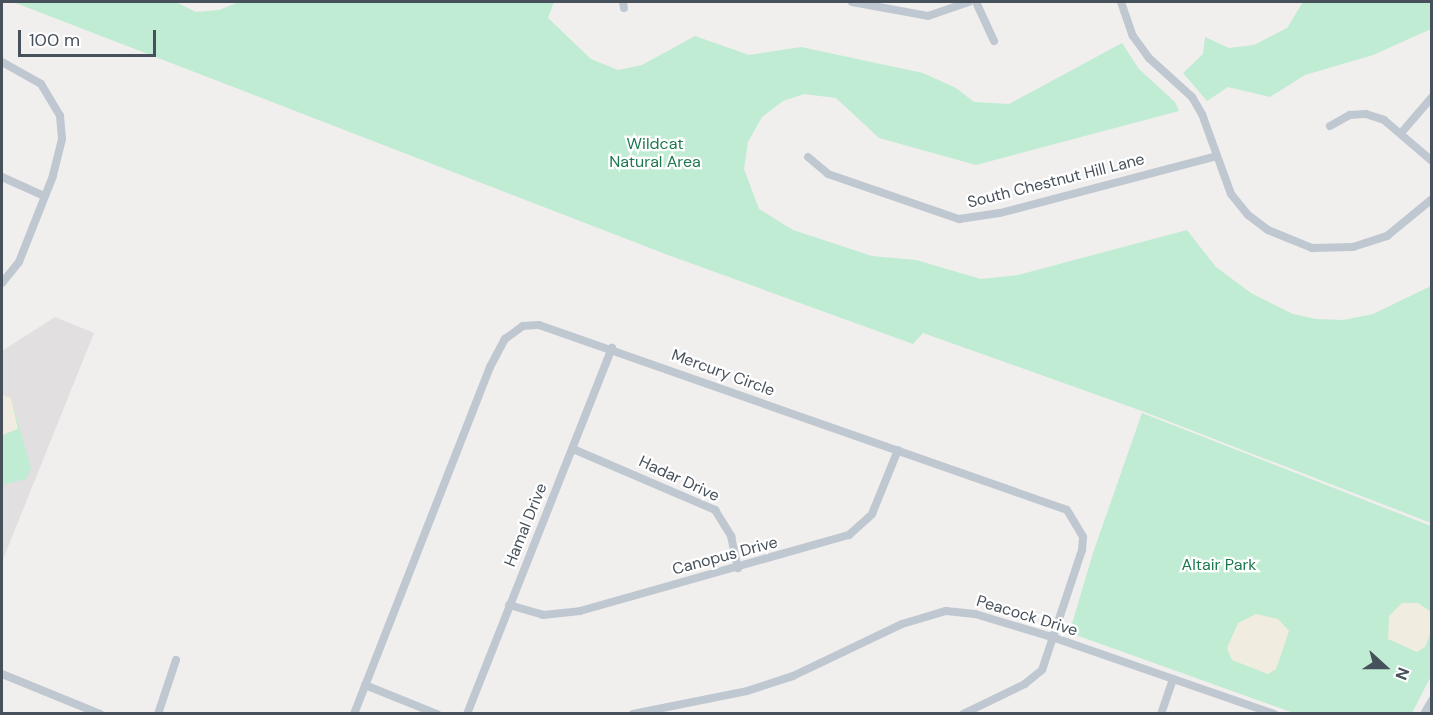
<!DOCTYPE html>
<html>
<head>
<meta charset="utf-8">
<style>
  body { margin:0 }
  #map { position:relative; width:1433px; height:715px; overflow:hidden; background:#f1eeee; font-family:"DM Sans",sans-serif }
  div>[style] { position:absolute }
  .education>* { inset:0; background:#e2dfe0 }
  .green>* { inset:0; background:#bfecd2 }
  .sand>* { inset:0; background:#f1ece0 }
  .street>* { height:8px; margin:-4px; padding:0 4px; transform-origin:4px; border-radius:4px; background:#bfc8d0 }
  span { translate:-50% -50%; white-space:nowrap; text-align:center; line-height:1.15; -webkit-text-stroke:4.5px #fff; paint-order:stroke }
  .park-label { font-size:16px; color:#1c784d }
  .street-label { font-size:16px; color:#47515b }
  .frame { position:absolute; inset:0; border:3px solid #47515b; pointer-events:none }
  .north { position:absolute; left:1355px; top:637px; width:60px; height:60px; -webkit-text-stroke:4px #fff; paint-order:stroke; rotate:111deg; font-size:16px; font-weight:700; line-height:24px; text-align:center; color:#47515b }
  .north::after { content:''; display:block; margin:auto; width:21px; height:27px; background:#47515b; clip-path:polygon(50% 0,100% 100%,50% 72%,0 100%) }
  .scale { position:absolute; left:18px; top:30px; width:138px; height:27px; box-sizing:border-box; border:3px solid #47515b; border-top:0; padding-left:8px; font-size:18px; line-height:21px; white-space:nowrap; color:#47515b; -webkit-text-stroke:4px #fff; paint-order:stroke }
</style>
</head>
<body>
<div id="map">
  <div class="education">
    <i style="clip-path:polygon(55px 317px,94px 333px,2px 562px,2px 351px)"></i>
  </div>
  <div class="green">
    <i style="clip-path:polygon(13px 2px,176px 2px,196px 12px,219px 10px,239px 2px,554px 2px,548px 18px,591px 59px,618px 70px,642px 65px,695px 36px,749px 55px,801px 47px,923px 73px,956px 88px,974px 102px,1009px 104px,1122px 43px,1139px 69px,1175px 102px,1179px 111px,976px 165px,879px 138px,836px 98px,804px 94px,783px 101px,762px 117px,748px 142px,744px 169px,759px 209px,793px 230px,872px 256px,916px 260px,981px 279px,1018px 275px,1187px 230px,1216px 267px,1251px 293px,1293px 314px,1316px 319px,1343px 320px,1373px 314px,1431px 286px,1431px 523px,1142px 411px,923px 333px,913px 344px,668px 255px)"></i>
    <i style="clip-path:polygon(1303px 2px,1431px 2px,1431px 29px,1373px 55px,1305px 75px,1270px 97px,1228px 87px,1207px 101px,1183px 73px,1203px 54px,1205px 37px,1229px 48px,1254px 45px,1287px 28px)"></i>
    <i style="clip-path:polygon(2px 395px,11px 398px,31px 468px,26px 479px,2px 485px)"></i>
    <i style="clip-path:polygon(1142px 413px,1431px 526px,1431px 676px,1412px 713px,1294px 713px,1073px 634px,1071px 627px,1093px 553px)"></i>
  </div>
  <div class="sand">
    <i style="clip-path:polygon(2px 395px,11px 398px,18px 429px,2px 435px)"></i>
    <i style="clip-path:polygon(1402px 603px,1418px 603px,1431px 612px,1431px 632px,1425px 647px,1417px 652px,1388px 639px,1389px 616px)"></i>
    <i style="clip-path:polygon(1256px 614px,1278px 619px,1289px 631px,1276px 669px,1268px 674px,1232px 660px,1227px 648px,1238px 623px)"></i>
  </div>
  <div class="street">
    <i style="left:623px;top:2px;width:6px;rotate:81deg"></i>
    <i style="left:852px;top:2px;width:77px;rotate:10.4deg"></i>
    <i style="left:928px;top:16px;width:43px;rotate:-18.9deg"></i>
    <i style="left:976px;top:2px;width:43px;rotate:65.2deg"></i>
    <i style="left:1121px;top:2px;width:36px;rotate:71deg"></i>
    <i style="left:1133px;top:36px;width:27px;rotate:54deg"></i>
    <i style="left:1149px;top:58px;width:58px;rotate:42.2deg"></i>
    <i style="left:1192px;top:97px;width:20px;rotate:60deg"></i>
    <i style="left:1202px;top:114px;width:85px;rotate:70.1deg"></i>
    <i style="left:1231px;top:194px;width:27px;rotate:51deg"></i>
    <i style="left:1248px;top:215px;width:25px;rotate:37deg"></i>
    <i style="left:1268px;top:230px;width:48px;rotate:22.2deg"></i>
    <i style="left:1312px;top:248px;width:41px;rotate:-1.4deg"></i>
    <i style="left:1353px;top:247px;width:36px;rotate:-18deg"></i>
    <i style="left:1387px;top:236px;width:58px;rotate:-39.4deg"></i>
    <i style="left:2px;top:62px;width:45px;rotate:29.4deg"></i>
    <i style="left:41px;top:84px;width:37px;rotate:59deg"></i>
    <i style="left:60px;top:116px;width:23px;rotate:85deg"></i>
    <i style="left:62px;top:139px;width:38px;rotate:104deg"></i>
    <i style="left:53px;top:176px;width:92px;rotate:111.6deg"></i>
    <i style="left:19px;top:262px;width:27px;rotate:129deg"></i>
    <i style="left:1330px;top:126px;width:23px;rotate:-29deg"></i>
    <i style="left:1350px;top:115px;width:16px;rotate:-4deg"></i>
    <i style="left:1366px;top:114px;width:19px;rotate:18deg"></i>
    <i style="left:1384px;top:120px;width:63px;rotate:40.5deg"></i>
    <i style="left:1402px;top:132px;width:46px;rotate:-49.4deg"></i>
    <i style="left:808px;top:157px;width:26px;rotate:40deg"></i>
    <i style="left:828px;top:174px;width:139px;rotate:19deg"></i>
    <i style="left:959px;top:219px;width:41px;rotate:-8.3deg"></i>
    <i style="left:1000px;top:213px;width:221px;rotate:-14.7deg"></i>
    <i style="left:2px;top:177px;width:46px;rotate:24.3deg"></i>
    <i style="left:573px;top:449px;width:155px;rotate:23.2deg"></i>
    <i style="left:715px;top:510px;width:31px;rotate:58deg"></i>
    <i style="left:731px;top:536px;width:33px;rotate:78deg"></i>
    <i style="left:509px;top:605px;width:35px;rotate:16deg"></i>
    <i style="left:543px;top:615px;width:37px;rotate:-6deg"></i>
    <i style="left:580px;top:611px;width:280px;rotate:-15.8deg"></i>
    <i style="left:849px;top:535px;width:31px;rotate:-42deg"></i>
    <i style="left:872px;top:514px;width:69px;rotate:-67.9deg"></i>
    <i style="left:2px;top:674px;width:106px;rotate:22.2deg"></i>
    <i style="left:365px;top:685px;width:78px;rotate:21.9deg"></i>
    <i style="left:158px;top:714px;width:57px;rotate:-71.6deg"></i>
    <i style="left:354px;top:714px;width:373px;rotate:-68.6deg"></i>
    <i style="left:490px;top:367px;width:32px;rotate:-62deg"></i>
    <i style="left:505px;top:339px;width:22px;rotate:-36deg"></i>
    <i style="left:523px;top:326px;width:16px;rotate:-4deg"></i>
    <i style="left:539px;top:325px;width:559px;rotate:19.31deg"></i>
    <i style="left:1067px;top:510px;width:31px;rotate:59deg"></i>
    <i style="left:1083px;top:537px;width:13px;rotate:94deg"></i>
    <i style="left:1082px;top:550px;width:126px;rotate:108.4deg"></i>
    <i style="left:1042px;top:670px;width:22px;rotate:141deg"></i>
    <i style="left:1025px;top:684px;width:69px;rotate:154.2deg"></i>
    <i style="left:467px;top:714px;width:394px;rotate:-68.4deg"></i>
    <i style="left:633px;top:714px;width:116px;rotate:-11.4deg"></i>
    <i style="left:747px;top:691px;width:48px;rotate:-18.1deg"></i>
    <i style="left:793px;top:676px;width:121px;rotate:-25.5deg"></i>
    <i style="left:902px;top:624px;width:46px;rotate:-16.5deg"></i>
    <i style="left:946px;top:611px;width:29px;rotate:6deg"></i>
    <i style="left:975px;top:614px;width:84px;rotate:16.7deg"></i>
    <i style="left:1055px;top:638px;width:232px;rotate:19.1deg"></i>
    <i style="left:1161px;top:714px;width:37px;rotate:-71deg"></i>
    <i style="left:1424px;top:714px;width:16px;rotate:-60deg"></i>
  </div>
  <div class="park-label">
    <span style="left:655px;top:153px">Wildcat<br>Natural Area</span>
    <span style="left:1219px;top:565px">Altair Park</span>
  </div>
  <div class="street-label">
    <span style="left:1056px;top:181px;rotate:-14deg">South Chestnut Hill Lane</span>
    <span style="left:723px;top:373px;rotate:20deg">Mercury Circle</span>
    <span style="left:679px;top:479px;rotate:25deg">Hadar Drive</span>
    <span style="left:526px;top:525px;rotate:-68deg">Hamal Drive</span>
    <span style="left:725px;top:556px;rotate:-15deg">Canopus Drive</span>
    <span style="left:1027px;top:616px;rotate:17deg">Peacock Drive</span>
  </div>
  <div class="frame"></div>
  <div class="north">N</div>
  <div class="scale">100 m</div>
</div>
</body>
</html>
